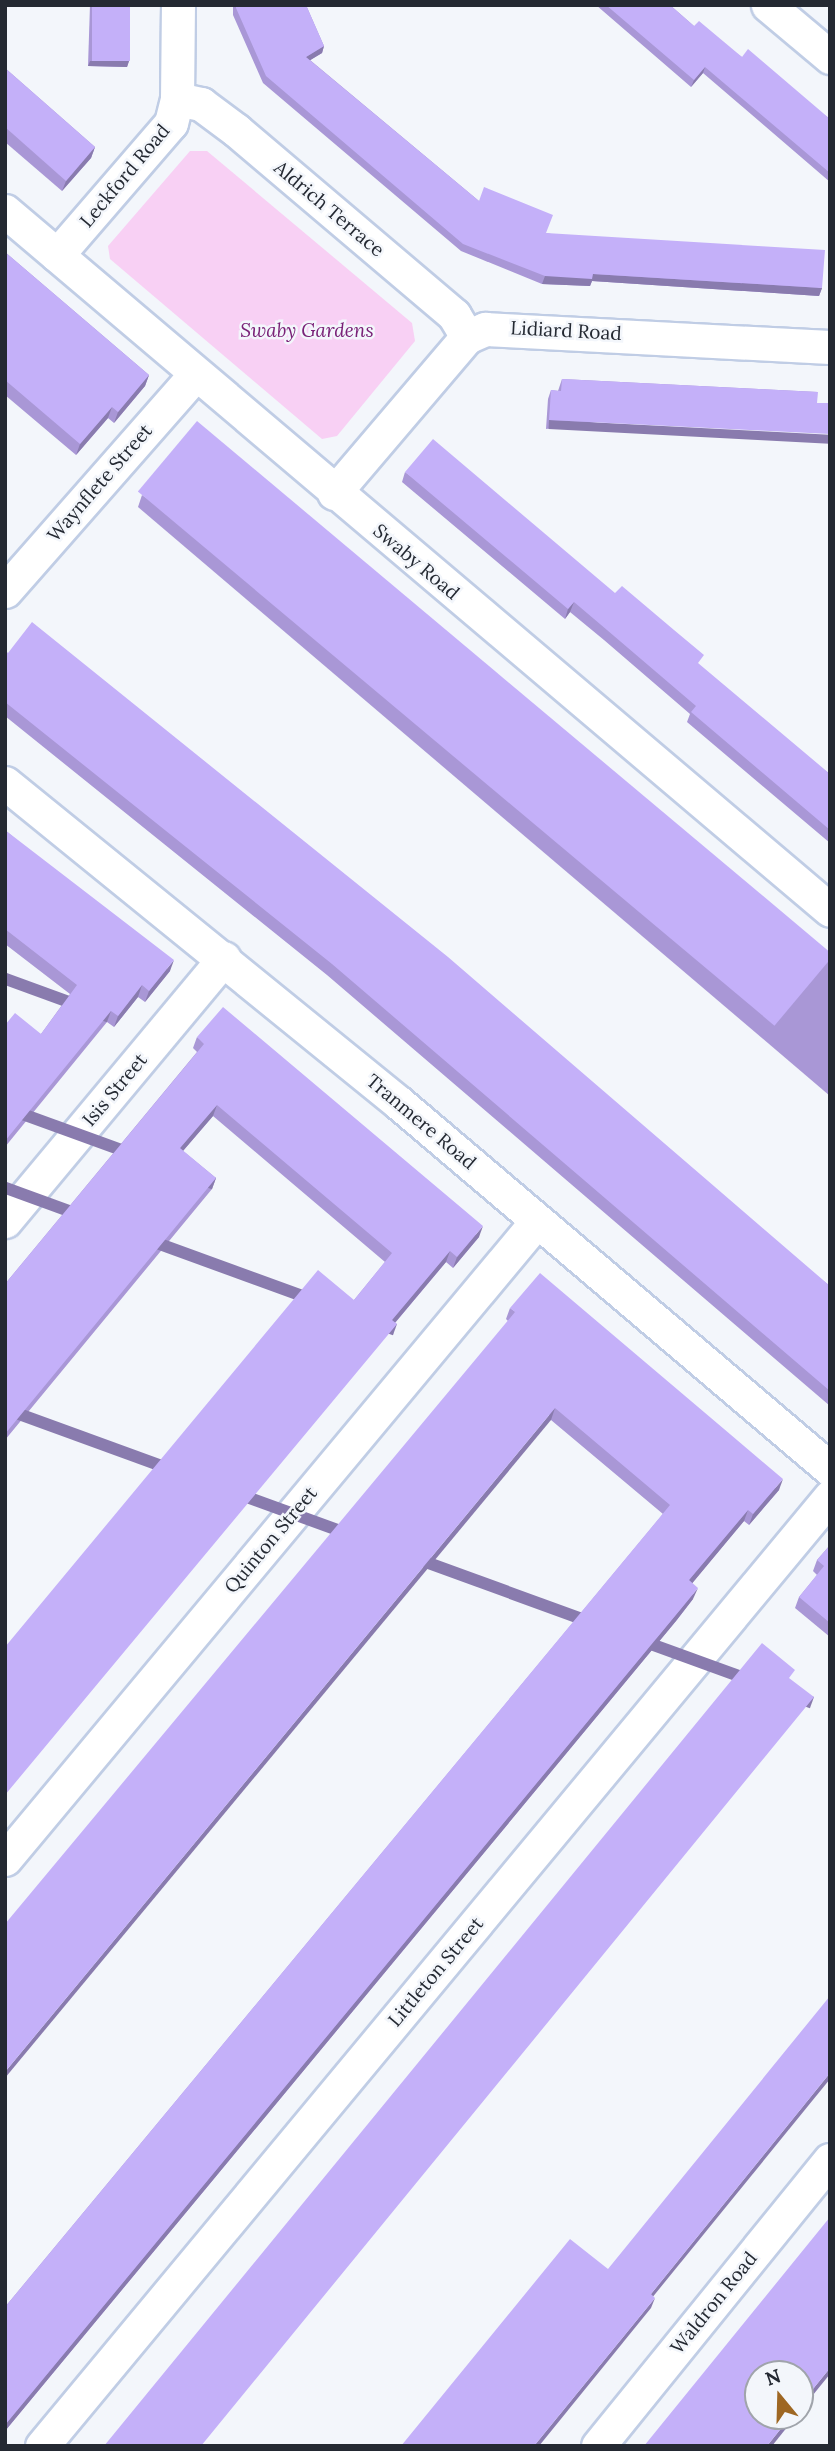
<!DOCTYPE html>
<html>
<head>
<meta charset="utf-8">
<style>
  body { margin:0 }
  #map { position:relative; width:835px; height:2451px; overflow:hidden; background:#f3f6fb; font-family:Lora,serif }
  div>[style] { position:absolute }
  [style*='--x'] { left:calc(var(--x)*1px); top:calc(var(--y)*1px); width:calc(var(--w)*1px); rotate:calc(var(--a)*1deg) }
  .green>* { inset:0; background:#f8d0f4 }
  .roads { filter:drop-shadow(2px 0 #c0cde5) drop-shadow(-2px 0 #c0cde5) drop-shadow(0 2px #c0cde5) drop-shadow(0 -2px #c0cde5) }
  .minor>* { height:33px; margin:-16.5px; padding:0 16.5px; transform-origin:16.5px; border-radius:16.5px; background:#fff }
  .wall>* { inset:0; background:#a997d6 }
  .shaded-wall>* { inset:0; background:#897bae; transform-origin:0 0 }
  .building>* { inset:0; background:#c4b0f9; transform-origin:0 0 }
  span { translate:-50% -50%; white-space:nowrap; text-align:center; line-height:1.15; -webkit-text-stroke:5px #f3f6fb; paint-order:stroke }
  .street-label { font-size:19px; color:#242932 }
  .park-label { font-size:19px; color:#792177; font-style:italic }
  .frame { position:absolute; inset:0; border:7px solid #242932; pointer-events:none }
  .north { position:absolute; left:744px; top:2360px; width:70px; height:70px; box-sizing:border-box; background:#f3f6fb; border:2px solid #a0a4ab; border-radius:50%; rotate:341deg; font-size:19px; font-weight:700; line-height:28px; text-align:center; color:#242932 }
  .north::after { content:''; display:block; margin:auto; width:24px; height:32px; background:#9e6723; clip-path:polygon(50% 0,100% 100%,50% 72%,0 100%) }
</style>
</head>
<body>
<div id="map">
  <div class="green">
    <div style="clip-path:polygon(190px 151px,207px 151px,412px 323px,415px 341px,337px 436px,322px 439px,110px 259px,108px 246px)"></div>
  </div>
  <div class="roads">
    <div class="minor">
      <div style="--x:768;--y:5;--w:81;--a:40"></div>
      <div style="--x:177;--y:99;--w:25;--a:12"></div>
      <div style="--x:201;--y:104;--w:44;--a:36.6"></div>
      <div style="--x:236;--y:130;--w:286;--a:40.3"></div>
      <div style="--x:454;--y:315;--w:26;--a:59"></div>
      <div style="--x:5;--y:211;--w:1081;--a:40.27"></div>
      <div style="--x:57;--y:255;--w:174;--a:-49.2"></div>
      <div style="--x:171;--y:123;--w:25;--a:-76"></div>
      <div style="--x:177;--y:99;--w:94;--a:-89.4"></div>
      <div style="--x:334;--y:493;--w:205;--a:-49.6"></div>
      <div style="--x:467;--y:337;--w:20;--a:-24"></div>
      <div style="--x:485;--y:329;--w:345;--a:3"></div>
      <div style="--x:5;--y:591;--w:288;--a:-48.7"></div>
      <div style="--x:5;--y:783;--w:508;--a:39.08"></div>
      <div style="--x:399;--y:1103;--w:565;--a:40.34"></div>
      <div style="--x:5;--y:1221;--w:342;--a:-50.2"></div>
      <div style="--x:5;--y:1859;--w:831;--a:-50.18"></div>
      <div style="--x:42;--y:2446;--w:1234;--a:-50.3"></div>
      <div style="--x:598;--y:2446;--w:368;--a:-51"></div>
    </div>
  </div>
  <div class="wall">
    <div style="clip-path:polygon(90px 5px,130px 5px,129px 61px,127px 67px,88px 66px)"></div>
    <div style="clip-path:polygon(233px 5px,306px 5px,324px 46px,322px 53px,310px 60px,479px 201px,546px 233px,822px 288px,819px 296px,592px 281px,590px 286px,542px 284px,461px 251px,263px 83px,233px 15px)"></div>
    <div style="clip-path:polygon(596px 5px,670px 5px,694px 26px,742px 57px,830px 119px,830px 182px,703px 73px,691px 87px)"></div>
    <div style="clip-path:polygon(5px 68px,95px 147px,91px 158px,62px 191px,5px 142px)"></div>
    <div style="clip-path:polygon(5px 252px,149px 375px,145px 386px,114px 423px,108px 418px,76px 455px,5px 395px)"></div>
    <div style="clip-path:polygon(562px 379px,818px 392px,546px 429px,548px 399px,551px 390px,558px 391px)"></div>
    <div style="clip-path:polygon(405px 472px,830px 774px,830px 843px,687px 722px,690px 714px,604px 640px,570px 612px,565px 619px,402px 482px)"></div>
    <div style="clip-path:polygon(142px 495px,830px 959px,830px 1096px,138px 507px)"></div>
    <div style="clip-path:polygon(5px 651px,830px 1286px,830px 1406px,327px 975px,5px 716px)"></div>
    <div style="clip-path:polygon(5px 830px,170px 971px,145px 1002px,138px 997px,114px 1027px,107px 1022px,5px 1147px,5px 1025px,41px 1034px,70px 994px,5px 944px)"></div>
    <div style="clip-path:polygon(197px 1037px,479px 1237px,453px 1268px,446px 1262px,395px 1323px,393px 1335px,354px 1300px,385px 1262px,213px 1116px,183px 1151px,216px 1178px,212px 1189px,5px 1440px,5px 1284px,197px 1052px,193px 1048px)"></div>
    <div style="clip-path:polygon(510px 1308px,779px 1490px,749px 1525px,744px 1521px,692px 1583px,693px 1599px,676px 1621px,5px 2431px,5px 2307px,663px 1514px,551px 1420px,508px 1321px,506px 1319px)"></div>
    <div style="clip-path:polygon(830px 1545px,830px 1637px,795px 1608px,799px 1597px,817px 1575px,813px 1571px,817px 1560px)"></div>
  </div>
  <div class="shaded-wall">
    <div style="clip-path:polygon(324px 46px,322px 53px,304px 64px,306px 57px)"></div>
    <div style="clip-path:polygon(90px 61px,129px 61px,127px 67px,88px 66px)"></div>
    <div style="clip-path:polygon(705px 67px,703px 73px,691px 87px,694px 80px)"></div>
    <div style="clip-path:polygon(95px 147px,91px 158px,62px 191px,66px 181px)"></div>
    <div style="clip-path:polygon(593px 274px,822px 288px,819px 296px,592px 281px,590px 286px,542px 284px,545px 276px)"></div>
    <div style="clip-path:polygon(149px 375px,145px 386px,114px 423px,118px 412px)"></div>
    <div style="clip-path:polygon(112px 407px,108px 418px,76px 455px,80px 444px)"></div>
    <div style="left:549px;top:420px;width:281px;height:9px;rotate:3deg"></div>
    <div style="clip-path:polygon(574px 602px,570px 612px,565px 619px,568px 609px)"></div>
    <div style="clip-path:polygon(174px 960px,170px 971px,145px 1002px,149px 991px)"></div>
    <div style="clip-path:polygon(142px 985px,138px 997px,114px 1027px,118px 1016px)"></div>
    <div style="left:111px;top:1011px;width:12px;height:168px;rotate:110deg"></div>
    <div style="clip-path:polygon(217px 1105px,213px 1116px,176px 1159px,180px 1148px)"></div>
    <div style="left:216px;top:1178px;width:12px;height:332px;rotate:110deg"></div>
    <div style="clip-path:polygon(483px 1226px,479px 1237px,453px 1268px,457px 1257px)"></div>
    <div style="clip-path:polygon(450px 1251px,446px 1262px,388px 1331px,392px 1320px)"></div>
    <div style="left:397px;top:1324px;width:12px;height:613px;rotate:110deg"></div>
    <div style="clip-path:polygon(555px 1408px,551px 1420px,5px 2078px,5px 2072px)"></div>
    <div style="clip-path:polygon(783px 1479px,779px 1490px,749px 1525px,753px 1514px)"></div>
    <div style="clip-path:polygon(748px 1510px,744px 1521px,685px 1592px,689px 1580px)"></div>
    <div style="clip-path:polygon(698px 1588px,693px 1599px,676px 1621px,5px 2431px,5px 2425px)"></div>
    <div style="left:814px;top:1697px;width:12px;height:968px;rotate:110deg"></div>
    <div style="clip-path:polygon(830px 2073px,830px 2079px,647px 2304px,651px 2294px)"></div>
    <div style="clip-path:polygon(655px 2298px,651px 2308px,539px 2446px,534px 2446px)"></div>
    <div style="clip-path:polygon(830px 2368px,830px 2374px,800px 2411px,800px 2405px)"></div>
    <div style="clip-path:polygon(791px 2416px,796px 2416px,772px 2446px,767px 2446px)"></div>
  </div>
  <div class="building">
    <div style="left:92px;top:5px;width:38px;height:56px"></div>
    <div style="clip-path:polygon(236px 5px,306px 5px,324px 46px,306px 57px,479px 201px,484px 187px,553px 215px,546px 233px,825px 250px,822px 288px,593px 274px,592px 279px,545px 276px,463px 244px,266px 76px,236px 8px)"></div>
    <div style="clip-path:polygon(606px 5px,670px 5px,694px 26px,699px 21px,742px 57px,748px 49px,830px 119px,830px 173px,705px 67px,694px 80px)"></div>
    <div style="clip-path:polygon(5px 68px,95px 147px,66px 181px,5px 127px)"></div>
    <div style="clip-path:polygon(5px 252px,149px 375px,118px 412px,112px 407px,80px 444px,5px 380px)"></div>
    <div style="clip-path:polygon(562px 379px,818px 392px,817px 403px,830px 403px,830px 434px,549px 420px,551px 390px,561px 391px)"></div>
    <div style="left:197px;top:421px;width:831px;height:92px;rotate:40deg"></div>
    <div style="clip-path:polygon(433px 439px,615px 593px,622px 586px,674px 630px,704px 655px,698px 663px,830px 774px,830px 830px,691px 712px,696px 706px,607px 630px,574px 602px,568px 609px,405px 472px)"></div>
    <div style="clip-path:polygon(32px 622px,448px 957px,830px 1286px,830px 1391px,332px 964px,5px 702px,5px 651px,8px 653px)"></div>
    <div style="clip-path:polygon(5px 830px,174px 960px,149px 991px,142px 985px,118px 1016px,111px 1011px,5px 1141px,5px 1025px,15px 1013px,41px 1034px,77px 985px,5px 929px)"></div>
    <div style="clip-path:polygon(223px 1007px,483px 1226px,457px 1257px,450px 1251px,392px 1320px,397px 1324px,5px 1795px,5px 1647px,318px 1270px,354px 1300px,392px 1253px,217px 1105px,180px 1148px,216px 1178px,5px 1434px,5px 1284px,204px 1044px,197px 1037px)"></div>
    <div style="clip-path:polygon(540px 1273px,783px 1479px,753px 1514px,748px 1510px,689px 1580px,698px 1588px,680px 1610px,5px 2425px,5px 2307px,670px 1505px,555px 1408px,5px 2072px,5px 1924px,515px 1312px,510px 1308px)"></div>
    <div style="clip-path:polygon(830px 1545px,830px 1623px,799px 1597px,824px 1566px,817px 1560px)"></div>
    <div style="clip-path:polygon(762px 1643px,795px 1670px,789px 1678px,814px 1697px,201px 2446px,104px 2446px)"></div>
    <div style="clip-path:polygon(830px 1996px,830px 2073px,651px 2294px,655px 2298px,534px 2446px,401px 2446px,570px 2239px,608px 2269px)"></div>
    <div style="clip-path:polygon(830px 2217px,830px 2368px,800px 2405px,800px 2374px,758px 2374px,758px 2416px,791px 2416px,767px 2446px,644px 2446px)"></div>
  </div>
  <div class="street-label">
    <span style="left:125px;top:176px;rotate:-50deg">Leckford Road</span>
    <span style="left:329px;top:209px;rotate:40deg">Aldrich Terrace</span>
    <span style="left:566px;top:331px;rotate:3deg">Lidiard Road</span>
    <span style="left:100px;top:483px;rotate:-49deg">Waynflete Street</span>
    <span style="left:416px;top:562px;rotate:40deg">Swaby Road</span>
    <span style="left:115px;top:1090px;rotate:-50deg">Isis Street</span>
    <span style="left:421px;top:1122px;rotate:40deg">Tranmere Road</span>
    <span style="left:271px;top:1540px;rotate:-50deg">Quinton Street</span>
    <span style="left:436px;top:1972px;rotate:-50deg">Littleton Street</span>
    <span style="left:714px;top:2303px;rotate:-51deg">Waldron Road</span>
  </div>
  <div class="park-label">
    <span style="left:307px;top:331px">Swaby Gardens</span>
  </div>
  <div class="frame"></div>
  <div class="north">N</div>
</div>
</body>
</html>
